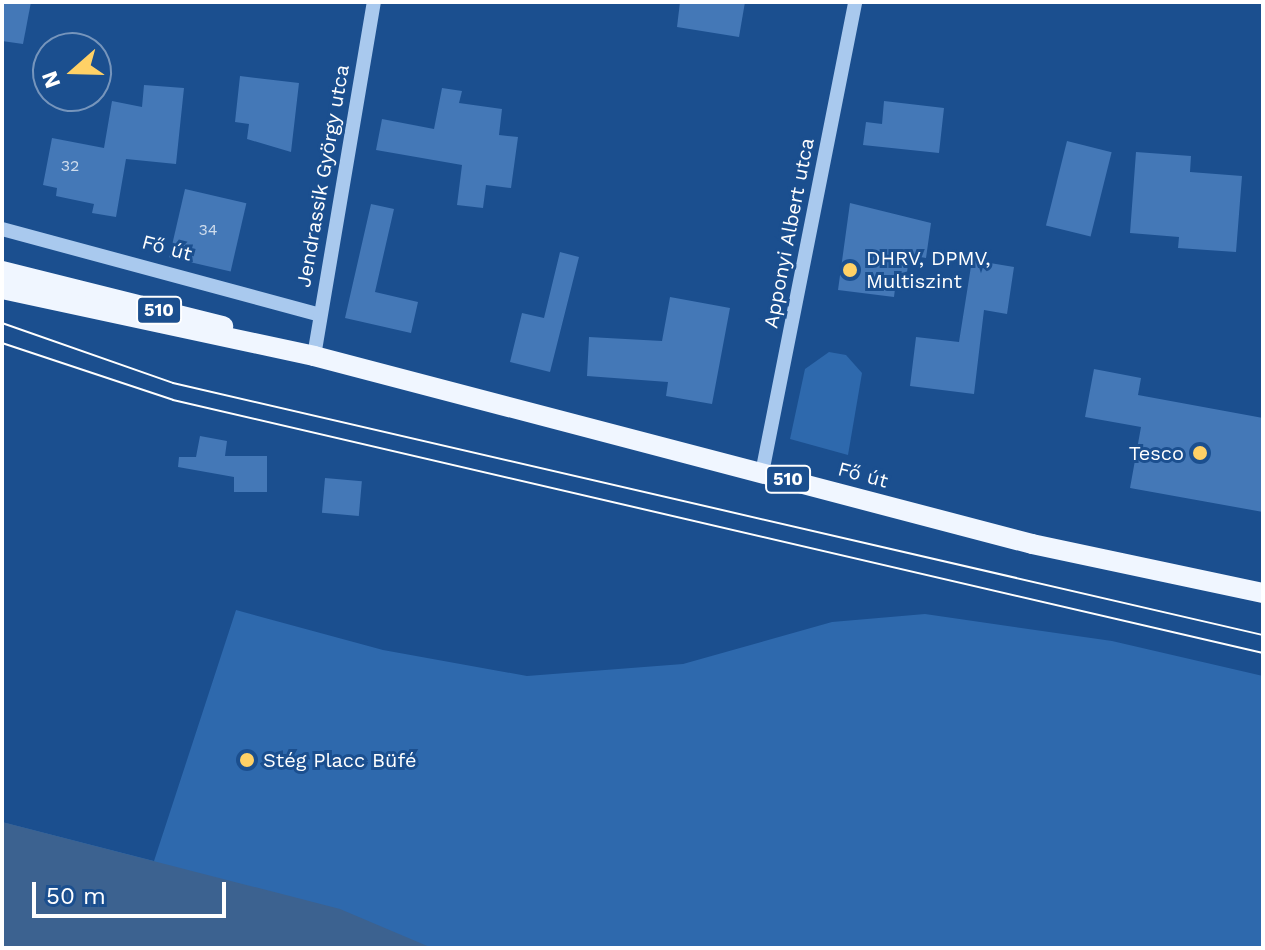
<!DOCTYPE html>
<html>
<head>
<meta charset="utf-8">
<style>
  body { margin:0 }
  #map { position:relative; width:1265px; height:950px; overflow:hidden; background:#1b4f8f; font-family:"Work Sans",sans-serif }
  div>[style] { position:absolute }
  [style*='--x'] { left:calc(var(--x)*1px); top:calc(var(--y)*1px); width:calc(var(--w)*1px); rotate:calc(var(--a)*1deg) }
  .green>* { inset:0; background:#2e69ad }
  .water>* { inset:0; background:#3c6290 }
  .building>* { inset:0; background:#4478b7; transform-origin:0 0 }
  .minor>* { height:14px; margin:-7px; padding:0 7px; transform-origin:7px; border-radius:7px; background:#a9c9ee }
  .major>* { height:20px; margin:-10px; padding:0 10px; transform-origin:10px; border-radius:10px; background:#f0f6ff }
  .tram>* { height:2px; margin:-1px; padding:0 1px; transform-origin:1px; border-radius:1px; background:#fff }
  .dots>* { width:22px; height:22px; translate:-50% -50%; box-sizing:border-box; border:4px solid #1b4f8f; border-radius:50% }
  span { translate:-50% -50%; white-space:nowrap; text-align:center; line-height:1.15; -webkit-text-stroke:6px #1b4f8f; paint-order:stroke }
  .number-label { font-size:16px; color:#d0dded }
  .number-label span { -webkit-text-stroke-width:0 }
  .shield-label span { padding:2px 6px; background:#1b4f8f; border:2px solid; border-radius:6px; -webkit-text-stroke-width:0 }
  .shield-label { font-size:18px; color:#fff; font-weight:700 }
  .street-label { font-size:20px; color:#fff }
  .poi-label { font-size:20px; color:#fff }
  .left { translate:0 -50%; text-align:left }
  .right { translate:-100% -50%; text-align:right }
  .frame { position:absolute; inset:0; border:4px solid #fff; pointer-events:none }
  .north { position:absolute; left:32px; top:32px; width:80px; height:80px; box-sizing:border-box; background:#1b4f8f; border:2px solid #7695bc; border-radius:50%; rotate:250deg; font-size:22px; font-weight:700; line-height:32px; text-align:center; color:#fff }
  .north::after { content:''; display:block; margin:auto; width:28px; height:36px; background:#ffd166; clip-path:polygon(50% 0,100% 100%,50% 72%,0 100%) }
  .scale { position:absolute; left:32px; top:882px; width:194px; height:36px; box-sizing:border-box; border:4px solid #fff; border-top:0; padding-left:10px; font-size:24px; line-height:28px; white-space:nowrap; color:#fff; -webkit-text-stroke:6px #1b4f8f; paint-order:stroke }
</style>
</head>
<body>
<div id="map">
  <div class="green">
    <div style="clip-path:polygon(829px 352px,846px 355px,862px 373px,848px 455px,790px 439px,805px 369px)"></div>
    <div style="clip-path:polygon(236px 610px,383px 650px,527px 676px,683px 664px,832px 622px,925px 614px,1112px 641px,1263px 676px,1263px 948px,2px 948px,2px 822px,154px 861px)"></div>
  </div>
  <div class="water">
    <div style="clip-path:polygon(2px 822px,340px 909px,432px 948px,2px 948px)"></div>
  </div>
  <div class="building">
    <div style="clip-path:polygon(2px 2px,31px 2px,23px 44px,2px 41px)"></div>
    <div style="clip-path:polygon(680px 2px,745px 2px,739px 37px,677px 27px)"></div>
    <div style="clip-path:polygon(240px 76px,299px 83px,291px 152px,247px 139px,249px 124px,235px 122px)"></div>
    <div style="clip-path:polygon(144px 85px,184px 88px,176px 164px,126px 159px,116px 217px,92px 213px,94px 204px,56px 196px,57px 188px,43px 185px,52px 138px,104px 148px,112px 101px,142px 107px)"></div>
    <div style="clip-path:polygon(442px 88px,462px 91px,459px 103px,502px 109px,499px 135px,518px 137px,511px 188px,486px 185px,483px 208px,457px 205px,462px 165px,376px 150px,382px 119px,434px 129px)"></div>
    <div style="clip-path:polygon(884px 101px,944px 108px,939px 153px,863px 145px,866px 122px,882px 124px)"></div>
    <div style="left:1067px;top:141px;width:46px;height:87px;rotate:14deg"></div>
    <div style="clip-path:polygon(1136px 152px,1191px 156px,1190px 172px,1242px 176px,1236px 252px,1178px 248px,1179px 237px,1130px 233px)"></div>
    <div style="left:185px;top:189px;width:63px;height:70px;rotate:13deg"></div>
    <div style="clip-path:polygon(850px 203px,931px 223px,926px 258px,909px 255px,906px 282px,896px 281px,894px 297px,838px 290px)"></div>
    <div style="clip-path:polygon(371px 204px,394px 209px,375px 292px,418px 302px,411px 333px,345px 318px)"></div>
    <div style="clip-path:polygon(560px 252px,579px 257px,550px 372px,510px 362px,522px 313px,544px 318px)"></div>
    <div style="clip-path:polygon(972px 260px,1014px 267px,1007px 314px,984px 310px,974px 394px,910px 386px,916px 337px,959px 342px)"></div>
    <div style="clip-path:polygon(670px 297px,730px 308px,712px 404px,666px 396px,668px 382px,587px 376px,589px 337px,662px 341px)"></div>
    <div style="clip-path:polygon(1094px 369px,1141px 378px,1138px 395px,1263px 418px,1263px 512px,1130px 488px,1141px 427px,1085px 417px)"></div>
    <div style="clip-path:polygon(200px 436px,227px 441px,225px 456px,267px 456px,267px 492px,234px 492px,234px 477px,178px 467px,179px 457px,196px 457px)"></div>
    <div style="left:325px;top:478px;width:37px;height:35px;rotate:5deg"></div>
  </div>
  <div class="minor">
    <div style="--x:2;--y:229;--w:329;--a:15.1"></div>
    <div style="--x:314;--y:356;--w:359;--a:-80.4"></div>
    <div style="--x:762;--y:473;--w:480;--a:-78.8"></div>
  </div>
  <div class="major">
    <div style="--x:2;--y:271;--w:228;--a:14"></div>
    <div style="--x:2;--y:289;--w:319;--a:12.1"></div>
    <div style="--x:314;--y:356;--w:742;--a:14.67"></div>
    <div style="--x:1032;--y:544;--w:236;--a:12"></div>
  </div>
  <div class="tram">
    <div style="--x:2;--y:323;--w:181;--a:19.3"></div>
    <div style="--x:173;--y:383;--w:1119;--a:13.02"></div>
    <div style="--x:2;--y:343;--w:180;--a:18.4"></div>
    <div style="--x:173;--y:400;--w:1119;--a:13.07"></div>
  </div>
  <div class="dots">
    <div style="left:850px;top:270px;background:#ffd166"></div>
    <div style="left:1200px;top:453px;background:#ffd166"></div>
    <div style="left:247px;top:760px;background:#ffd166"></div>
  </div>
  <div class="number-label">
    <span style="left:70px;top:166px">32</span>
    <span style="left:208px;top:230px">34</span>
  </div>
  <div class="shield-label">
    <span style="left:159px;top:310px">510</span>
    <span style="left:788px;top:479px">510</span>
  </div>
  <div class="street-label">
    <span style="left:323px;top:176px;rotate:-80deg">Jendrassik György utca</span>
    <span style="left:789px;top:233px;rotate:-79deg">Apponyi Albert utca</span>
    <span style="left:167px;top:248px;rotate:15deg">Fő út</span>
    <span style="left:863px;top:475px;rotate:15deg">Fő út</span>
  </div>
  <div class="poi-label">
    <span class="left" style="left:866px;top:270px">DHRV, DPMV,<br>Multiszint</span>
    <span class="right" style="left:1184px;top:453px">Tesco</span>
    <span class="left" style="left:263px;top:760px">Stég Placc Büfé</span>
  </div>
  <div class="frame"></div>
  <div class="north">N</div>
  <div class="scale">50 m</div>
</div>
</body>
</html>
